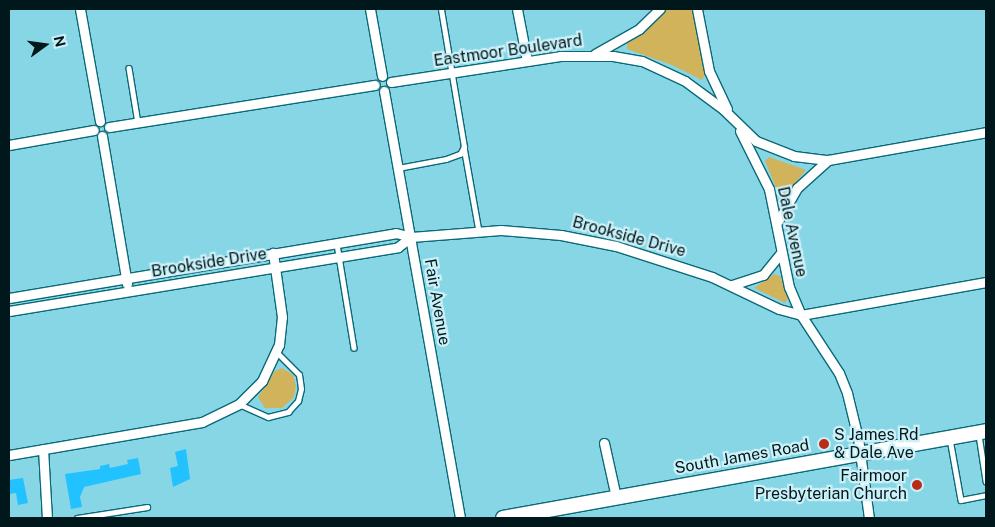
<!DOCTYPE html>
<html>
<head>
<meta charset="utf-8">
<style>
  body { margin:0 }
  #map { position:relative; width:995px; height:527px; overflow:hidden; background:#87d6e6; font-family:"Public Sans",sans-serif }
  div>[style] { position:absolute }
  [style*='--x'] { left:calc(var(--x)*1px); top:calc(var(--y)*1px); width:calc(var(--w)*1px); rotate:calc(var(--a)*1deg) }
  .green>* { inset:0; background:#d0b35a }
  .building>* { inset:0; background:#22c1ff }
  .roads { filter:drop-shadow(1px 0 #0a6978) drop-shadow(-1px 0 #0a6978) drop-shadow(0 1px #0a6978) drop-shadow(0 -1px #0a6978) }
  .lane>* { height:4.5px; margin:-2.25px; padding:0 2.25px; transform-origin:2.25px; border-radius:2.25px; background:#fff }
  .street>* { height:9px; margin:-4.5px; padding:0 4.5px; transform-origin:4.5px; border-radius:4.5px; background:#fff }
  .primary>* { height:14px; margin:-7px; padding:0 7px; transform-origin:7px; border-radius:7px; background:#fff }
  .dots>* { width:14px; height:14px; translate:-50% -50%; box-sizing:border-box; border:2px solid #cbf0f8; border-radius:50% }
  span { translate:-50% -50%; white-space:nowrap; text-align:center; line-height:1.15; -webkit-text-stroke:4.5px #cbf0f8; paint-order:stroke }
  .street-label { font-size:16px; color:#00171b }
  .poi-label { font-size:16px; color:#00171b }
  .left { translate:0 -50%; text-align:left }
  .right { translate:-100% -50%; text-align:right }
  .frame { position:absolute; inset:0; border:10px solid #00171b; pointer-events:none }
  .north { position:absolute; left:20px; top:20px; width:50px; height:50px; -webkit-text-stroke:4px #cbf0f8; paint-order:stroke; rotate:76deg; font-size:14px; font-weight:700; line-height:20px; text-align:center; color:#00171b }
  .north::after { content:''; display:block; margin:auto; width:18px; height:22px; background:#00171b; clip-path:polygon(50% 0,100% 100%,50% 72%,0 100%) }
</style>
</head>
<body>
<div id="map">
  <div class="green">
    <div style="clip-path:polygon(665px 9px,692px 9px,705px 75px,702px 80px,672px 65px,627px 49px,627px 43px,640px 35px)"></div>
    <div style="clip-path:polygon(769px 157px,806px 170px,781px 200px,765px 161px)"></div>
    <div style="clip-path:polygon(774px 274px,780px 276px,788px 298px,785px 303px,754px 288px)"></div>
    <div style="clip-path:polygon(282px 368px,293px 375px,296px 386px,294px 397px,282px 408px,265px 408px,258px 397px,275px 371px)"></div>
  </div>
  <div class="building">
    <div style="clip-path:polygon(186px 449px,190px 479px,173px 487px,170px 468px,178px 466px,175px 452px)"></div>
    <div style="clip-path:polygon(138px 458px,141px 474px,84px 487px,80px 497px,82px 507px,71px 509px,65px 474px,100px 469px,100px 466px,109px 464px,110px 468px,128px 464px,127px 460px)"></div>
    <div style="clip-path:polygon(23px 478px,28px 503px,18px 505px,16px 493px,9px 494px,9px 480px)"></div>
  </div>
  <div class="roads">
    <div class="lane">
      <div style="--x:129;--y:68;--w:56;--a:80.7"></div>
      <div style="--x:464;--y:147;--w:85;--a:79.9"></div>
      <div style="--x:398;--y:168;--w:49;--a:-10.6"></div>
      <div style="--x:446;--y:159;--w:15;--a:-20"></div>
      <div style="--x:460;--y:154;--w:8;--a:-60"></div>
      <div style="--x:464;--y:147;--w:140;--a:-99.5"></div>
      <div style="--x:337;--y:244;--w:105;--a:80.7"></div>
      <div style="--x:239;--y:404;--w:32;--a:24"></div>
      <div style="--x:268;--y:417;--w:21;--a:-14"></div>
      <div style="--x:288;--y:412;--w:15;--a:-48"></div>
      <div style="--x:298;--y:401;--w:12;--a:-76"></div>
      <div style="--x:301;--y:389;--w:14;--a:-98"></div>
      <div style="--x:299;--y:375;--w:31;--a:-135"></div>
      <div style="--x:979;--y:435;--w:47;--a:81.3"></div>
      <div style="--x:950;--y:439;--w:62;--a:79.8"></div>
      <div style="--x:961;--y:500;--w:25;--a:-11"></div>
      <div style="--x:77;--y:518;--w:71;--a:-8.9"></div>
    </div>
    <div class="street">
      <div style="--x:80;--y:9;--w:114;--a:79.9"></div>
      <div style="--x:370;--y:9;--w:68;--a:79.8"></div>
      <div style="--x:517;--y:9;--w:53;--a:79.1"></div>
      <div style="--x:697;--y:9;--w:63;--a:79"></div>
      <div style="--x:709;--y:71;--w:42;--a:64.7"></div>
      <div style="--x:595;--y:54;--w:51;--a:-29.6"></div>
      <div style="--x:639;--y:29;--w:29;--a:-44"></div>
      <div style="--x:391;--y:82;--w:171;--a:-8.7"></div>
      <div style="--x:560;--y:56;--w:53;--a:0"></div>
      <div style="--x:613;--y:56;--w:29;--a:10"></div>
      <div style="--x:642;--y:61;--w:47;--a:24.9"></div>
      <div style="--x:685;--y:81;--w:47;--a:36.4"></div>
      <div style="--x:723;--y:109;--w:46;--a:44.1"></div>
      <div style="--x:756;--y:141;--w:41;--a:21.5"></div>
      <div style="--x:794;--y:156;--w:34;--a:7"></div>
      <div style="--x:828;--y:160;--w:160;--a:-10"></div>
      <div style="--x:384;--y:91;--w:434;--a:79.9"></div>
      <div style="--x:109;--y:127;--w:269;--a:-9"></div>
      <div style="--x:740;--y:131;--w:65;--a:63.4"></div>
      <div style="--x:769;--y:189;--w:100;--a:78.5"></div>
      <div style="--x:789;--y:287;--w:30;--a:67"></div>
      <div style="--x:801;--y:315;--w:69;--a:56.8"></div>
      <div style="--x:839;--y:373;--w:22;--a:68"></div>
      <div style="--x:847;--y:393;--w:46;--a:76.3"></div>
      <div style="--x:858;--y:438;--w:81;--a:82.2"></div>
      <div style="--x:102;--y:136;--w:150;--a:80.4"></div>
      <div style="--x:9;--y:145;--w:86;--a:-10"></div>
      <div style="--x:778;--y:221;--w:38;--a:-60"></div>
      <div style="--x:797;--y:188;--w:42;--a:-42.1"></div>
      <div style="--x:732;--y:285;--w:33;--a:-18"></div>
      <div style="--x:763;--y:275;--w:28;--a:-51"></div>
      <div style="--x:9;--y:298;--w:392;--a:-9.5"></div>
      <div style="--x:396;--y:233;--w:16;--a:15"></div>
      <div style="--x:411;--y:237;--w:90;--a:-4.4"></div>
      <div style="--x:501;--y:230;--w:60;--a:4.8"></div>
      <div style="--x:561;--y:235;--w:56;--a:11.3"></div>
      <div style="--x:616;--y:246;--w:101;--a:17.9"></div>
      <div style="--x:712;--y:277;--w:74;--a:25.5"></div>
      <div style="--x:779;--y:309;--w:23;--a:15"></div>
      <div style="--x:801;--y:315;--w:188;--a:-10.1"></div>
      <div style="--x:9;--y:311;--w:394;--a:-9.3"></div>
      <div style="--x:398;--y:247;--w:16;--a:-38"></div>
      <div style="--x:604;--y:443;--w:55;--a:77.5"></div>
      <div style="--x:43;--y:449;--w:69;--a:86.7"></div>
      <div style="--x:9;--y:455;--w:196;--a:-9.7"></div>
      <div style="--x:202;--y:422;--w:41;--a:-25.9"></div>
      <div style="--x:239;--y:404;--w:33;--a:-45"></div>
      <div style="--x:262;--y:381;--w:40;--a:-65"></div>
      <div style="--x:279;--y:345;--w:28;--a:-84"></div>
      <div style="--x:282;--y:317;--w:65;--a:-98"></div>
    </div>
    <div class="primary">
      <div style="--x:503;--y:518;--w:491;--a:-10.2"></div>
    </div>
  </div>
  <div class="dots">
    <div style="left:824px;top:444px;background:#b92d18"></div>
    <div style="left:917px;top:485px;background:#b92d18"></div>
  </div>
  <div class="street-label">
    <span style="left:508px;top:51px;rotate:-8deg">Eastmoor Boulevard</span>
    <span style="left:792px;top:232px;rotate:78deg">Dale Avenue</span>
    <span style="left:629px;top:237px;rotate:15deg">Brookside Drive</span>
    <span style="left:209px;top:263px;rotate:-9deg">Brookside Drive</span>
    <span style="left:437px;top:302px;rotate:80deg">Fair Avenue</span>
    <span style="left:742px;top:457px;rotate:-10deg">South James Road</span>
  </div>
  <div class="poi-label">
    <span class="left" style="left:834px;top:444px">S James Rd<br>&amp; Dale Ave</span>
    <span class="right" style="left:907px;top:485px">Fairmoor<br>Presbyterian Church</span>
  </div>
  <div class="frame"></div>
  <div class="north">N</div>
</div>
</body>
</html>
